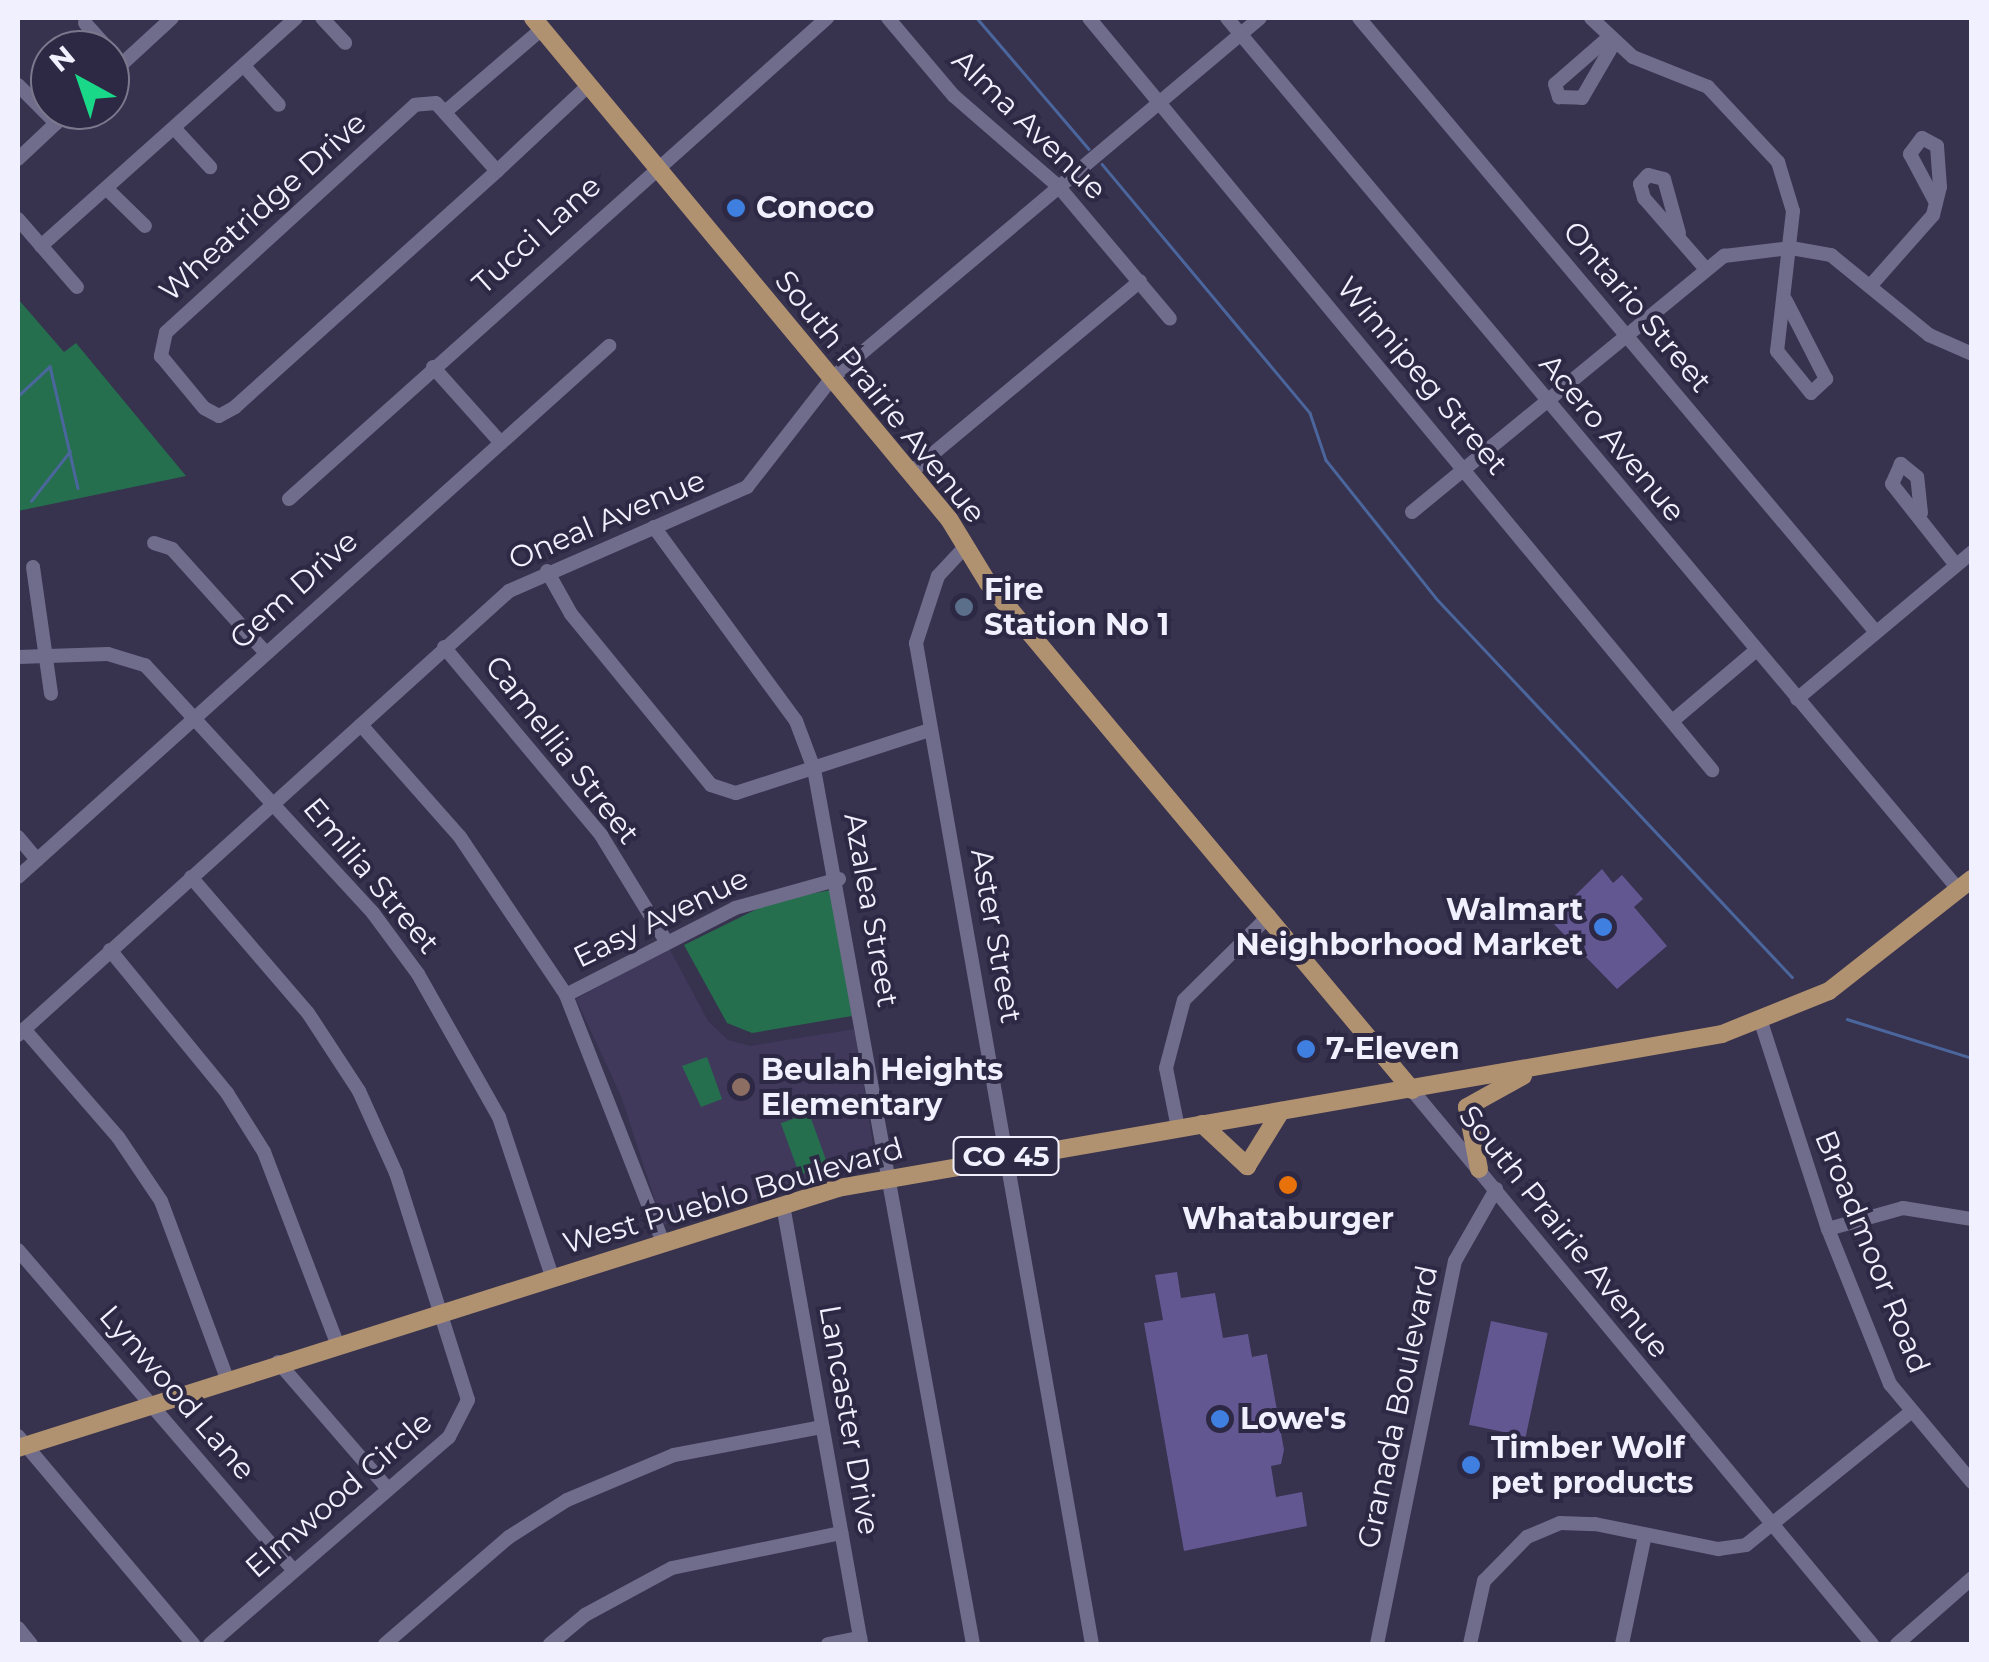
<!DOCTYPE html>
<html>
<head>
<meta charset="utf-8">
<style>
  body { margin:0 }
  #map { position:relative; width:1989px; height:1662px; overflow:hidden; background:#37324e; font-family:Montserrat,sans-serif }
  div>[style] { position:absolute }
  [style*='--x'] { left:calc(var(--x)*1px); top:calc(var(--y)*1px); width:calc(var(--w)*1px); rotate:calc(var(--a)*1deg) }
  .built>* { inset:0; background:#40395c }
  .green>* { inset:0; background:#256f4e; transform-origin:0 0 }
  .stream>* { height:2.5px; margin:-1.25px; padding:0 1.25px; transform-origin:1.25px; border-radius:1.25px; background:#4b669d }
  .building>* { inset:0; background:#635792; transform-origin:0 0 }
  .minor>* { height:14px; margin:-7px; padding:0 7px; transform-origin:7px; border-radius:7px; background:#706c8b }
  .major>* { height:18px; margin:-9px; padding:0 9px; transform-origin:9px; border-radius:9px; background:#b19270 }
  .dots>* { width:28px; height:28px; translate:-50% -50%; box-sizing:border-box; border:5px solid #2d2843; border-radius:50% }
  span { translate:-50% -50%; white-space:nowrap; text-align:center; line-height:1.15; -webkit-text-stroke:8px #2d2843; paint-order:stroke }
  .shield-label span { padding:2px 8px; background:#2d2843; border:2px solid; border-radius:8px; -webkit-text-stroke-width:0 }
  .shield-label { font-size:28px; color:#f1f0fe; font-weight:700 }
  .street-label { font-size:30px; color:#f1f0fe }
  .poi-label { font-size:30px; color:#f1f0fe; font-weight:700 }
  .left { translate:0 -50%; text-align:left }
  .right { translate:-100% -50%; text-align:right }
  .frame { position:absolute; inset:0; border:20px solid #f1f0fe; pointer-events:none }
  .north { position:absolute; left:30px; top:30px; width:100px; height:100px; box-sizing:border-box; background:#2d2843; border:2px solid #7b788e; border-radius:50%; rotate:320deg; font-size:28px; font-weight:700; line-height:40px; text-align:center; color:#f1f0fe }
  .north::after { content:''; display:block; margin:auto; width:35px; height:45px; background:#19d989; clip-path:polygon(50% 0,100% 100%,50% 72%,0 100%) }
</style>
</head>
<body>
<div id="map">
  <div class="built">
    <div style="clip-path:polygon(669px 948px,708px 1021px,728px 1040px,750px 1046px,855px 1029px,876px 1165px,663px 1225px,621px 1096px,576px 999px)"></div>
  </div>
  <div class="green">
    <div style="clip-path:polygon(18px 299px,64px 352px,76px 343px,186px 476px,18px 511px)"></div>
    <div style="clip-path:polygon(831px 890px,852px 1016px,752px 1033px,727px 1023px,684px 945px,773px 901px)"></div>
    <div style="clip-path:polygon(707px 1057px,722px 1099px,701px 1107px,682px 1066px)"></div>
    <div style="left:809px;top:1113px;width:55px;height:30px;rotate:70deg"></div>
  </div>
  <div class="stream">
    <div style="--x:977;--y:18;--w:172;--a:49.5"></div>
    <div style="--x:1102;--y:164;--w:324;--a:50.1"></div>
    <div style="--x:1310;--y:413;--w:50;--a:71.2"></div>
    <div style="--x:1326;--y:460;--w:176;--a:51.4"></div>
    <div style="--x:1436;--y:598;--w:520;--a:46.79"></div>
    <div style="--x:50;--y:366;--w:125;--a:77.1"></div>
    <div style="--x:18;--y:396;--w:42;--a:-43.1"></div>
    <div style="--x:31;--y:501;--w:63;--a:-52"></div>
    <div style="--x:1847;--y:1019;--w:131;--a:17.3"></div>
  </div>
  <div class="building">
    <div style="clip-path:polygon(1602px 869px,1613px 883px,1622px 875px,1643px 899px,1634px 907px,1667px 946px,1617px 989px,1550px 920px)"></div>
    <div style="clip-path:polygon(1177px 1272px,1181px 1298px,1215px 1293px,1223px 1338px,1248px 1334px,1252px 1357px,1267px 1354px,1284px 1450px,1281px 1464px,1271px 1466px,1276px 1497px,1302px 1492px,1307px 1526px,1184px 1551px,1144px 1323px,1163px 1320px,1155px 1275px)"></div>
    <div style="left:1491px;top:1321px;width:58px;height:106px;rotate:12deg"></div>
  </div>
  <div class="minor">
    <div style="--x:322;--y:18;--w:34;--a:47"></div>
    <div style="--x:888;--y:18;--w:102;--a:49.8"></div>
    <div style="--x:954;--y:96;--w:139;--a:40.9"></div>
    <div style="--x:1059;--y:187;--w:172;--a:49.9"></div>
    <div style="--x:1089;--y:18;--w:977;--a:50.36"></div>
    <div style="--x:1227;--y:18;--w:1139;--a:49.99"></div>
    <div style="--x:1359;--y:18;--w:801;--a:49.91"></div>
    <div style="--x:1591;--y:18;--w:57;--a:42.9"></div>
    <div style="--x:1633;--y:57;--w:81;--a:21.8"></div>
    <div style="--x:1708;--y:87;--w:103;--a:47"></div>
    <div style="--x:1778;--y:162;--w:51;--a:73"></div>
    <div style="--x:1793;--y:211;--w:141;--a:96.5"></div>
    <div style="--x:1777;--y:351;--w:54;--a:51"></div>
    <div style="--x:1811;--y:393;--w:21;--a:-43"></div>
    <div style="--x:1826;--y:379;--w:88;--a:-117.1"></div>
    <div style="--x:85;--y:23;--w:36;--a:48"></div>
    <div style="--x:1608;--y:38;--w:70;--a:139"></div>
    <div style="--x:1555;--y:84;--w:14;--a:73"></div>
    <div style="--x:1559;--y:97;--w:23;--a:2"></div>
    <div style="--x:1582;--y:98;--w:64;--a:-59.8"></div>
    <div style="--x:244;--y:66;--w:52;--a:48.1"></div>
    <div style="--x:110;--y:75;--w:84;--a:-42.6"></div>
    <div style="--x:18;--y:85;--w:54;--a:45"></div>
    <div style="--x:445;--y:112;--w:128;--a:-40.6"></div>
    <div style="--x:175;--y:129;--w:52;--a:47.4"></div>
    <div style="--x:18;--y:159;--w:71;--a:-43.3"></div>
    <div style="--x:497;--y:171;--w:91;--a:-131.9"></div>
    <div style="--x:436;--y:103;--w:21;--a:175"></div>
    <div style="--x:415;--y:105;--w:337;--a:137.6"></div>
    <div style="--x:166;--y:332;--w:25;--a:102"></div>
    <div style="--x:161;--y:356;--w:67;--a:50.4"></div>
    <div style="--x:204;--y:408;--w:17;--a:28"></div>
    <div style="--x:219;--y:416;--w:18;--a:-29"></div>
    <div style="--x:235;--y:407;--w:353;--a:-42"></div>
    <div style="--x:497;--y:171;--w:126;--a:-43.1"></div>
    <div style="--x:107;--y:189;--w:53;--a:44.2"></div>
    <div style="--x:18;--y:219;--w:90;--a:49.1"></div>
    <div style="--x:1679;--y:233;--w:56;--a:-105.5"></div>
    <div style="--x:1664;--y:179;--w:16;--a:-166"></div>
    <div style="--x:1648;--y:175;--w:12;--a:132"></div>
    <div style="--x:1640;--y:184;--w:15;--a:74"></div>
    <div style="--x:1644;--y:198;--w:91;--a:49"></div>
    <div style="--x:41;--y:246;--w:342;--a:-41.8"></div>
    <div style="--x:1872;--y:284;--w:92;--a:-48.5"></div>
    <div style="--x:1933;--y:215;--w:29;--a:-76"></div>
    <div style="--x:1940;--y:187;--w:41;--a:-94.2"></div>
    <div style="--x:1937;--y:146;--w:17;--a:-152"></div>
    <div style="--x:1922;--y:138;--w:20;--a:127"></div>
    <div style="--x:1910;--y:154;--w:53;--a:62"></div>
    <div style="--x:433;--y:367;--w:102;--a:48.2"></div>
    <div style="--x:911;--y:472;--w:298;--a:-39.8"></div>
    <div style="--x:289;--y:499;--w:722;--a:-41.8"></div>
    <div style="--x:1412;--y:512;--w:404;--a:-39.4"></div>
    <div style="--x:1724;--y:256;--w:67;--a:-6.8"></div>
    <div style="--x:1791;--y:248;--w:41;--a:9.9"></div>
    <div style="--x:1831;--y:255;--w:127;--a:39.2"></div>
    <div style="--x:1929;--y:335;--w:47;--a:23.8"></div>
    <div style="--x:1921;--y:513;--w:36;--a:-96"></div>
    <div style="--x:1917;--y:477;--w:21;--a:-141"></div>
    <div style="--x:1901;--y:464;--w:22;--a:114"></div>
    <div style="--x:1892;--y:484;--w:103;--a:51.7"></div>
    <div style="--x:654;--y:527;--w:240;--a:53.8"></div>
    <div style="--x:796;--y:721;--w:51;--a:69.4"></div>
    <div style="--x:814;--y:769;--w:889;--a:79.7"></div>
    <div style="--x:154;--y:543;--w:19;--a:18"></div>
    <div style="--x:172;--y:549;--w:139;--a:47.9"></div>
    <div style="--x:965;--y:547;--w:40;--a:133"></div>
    <div style="--x:938;--y:576;--w:71;--a:108.2"></div>
    <div style="--x:916;--y:643;--w:1016;--a:80.03"></div>
    <div style="--x:33;--y:567;--w:128;--a:81.9"></div>
    <div style="--x:547;--y:571;--w:49;--a:60.8"></div>
    <div style="--x:571;--y:614;--w:221;--a:50.7"></div>
    <div style="--x:711;--y:785;--w:26;--a:18"></div>
    <div style="--x:736;--y:793;--w:204;--a:-18"></div>
    <div style="--x:444;--y:647;--w:245;--a:50.1"></div>
    <div style="--x:601;--y:835;--w:124;--a:58.5"></div>
    <div style="--x:18;--y:657;--w:90;--a:-1.9"></div>
    <div style="--x:108;--y:654;--w:39;--a:17"></div>
    <div style="--x:145;--y:665;--w:337;--a:47.4"></div>
    <div style="--x:373;--y:913;--w:76;--a:53.6"></div>
    <div style="--x:418;--y:974;--w:164;--a:60.5"></div>
    <div style="--x:499;--y:1117;--w:168;--a:71.6"></div>
    <div style="--x:1797;--y:699;--w:229;--a:-40"></div>
    <div style="--x:1676;--y:718;--w:102;--a:-40.2"></div>
    <div style="--x:361;--y:725;--w:149;--a:48.5"></div>
    <div style="--x:460;--y:837;--w:190;--a:56.1"></div>
    <div style="--x:566;--y:995;--w:265;--a:68.6"></div>
    <div style="--x:18;--y:837;--w:30;--a:50"></div>
    <div style="--x:18;--y:877;--w:795;--a:-41.94"></div>
    <div style="--x:191;--y:877;--w:179;--a:49.3"></div>
    <div style="--x:308;--y:1013;--w:93;--a:56.8"></div>
    <div style="--x:359;--y:1091;--w:90;--a:65.7"></div>
    <div style="--x:396;--y:1173;--w:238;--a:72.4"></div>
    <div style="--x:468;--y:1400;--w:42;--a:117.2"></div>
    <div style="--x:449;--y:1437;--w:316;--a:139.1"></div>
    <div style="--x:110;--y:950;--w:185;--a:50.7"></div>
    <div style="--x:227;--y:1093;--w:70;--a:57.9"></div>
    <div style="--x:264;--y:1152;--w:204;--a:69.1"></div>
    <div style="--x:566;--y:995;--w:190;--a:-27.2"></div>
    <div style="--x:735;--y:908;--w:108;--a:-15.6"></div>
    <div style="--x:1761;--y:1022;--w:218;--a:72.1"></div>
    <div style="--x:1828;--y:1229;--w:167;--a:68.2"></div>
    <div style="--x:1890;--y:1384;--w:128;--a:50.1"></div>
    <div style="--x:24;--y:1029;--w:143;--a:49"></div>
    <div style="--x:118;--y:1137;--w:77;--a:56.1"></div>
    <div style="--x:161;--y:1201;--w:189;--a:69.6"></div>
    <div style="--x:18;--y:1035;--w:662;--a:-42.12"></div>
    <div style="--x:509;--y:591;--w:260;--a:-23.6"></div>
    <div style="--x:747;--y:487;--w:138;--a:-52.1"></div>
    <div style="--x:832;--y:378;--w:559;--a:-40.07"></div>
    <div style="--x:1412;--y:1090;--w:720;--a:50.3"></div>
    <div style="--x:1178;--y:1128;--w:61;--a:-101.3"></div>
    <div style="--x:1166;--y:1068;--w:70;--a:-75.2"></div>
    <div style="--x:1184;--y:1000;--w:120;--a:-44.7"></div>
    <div style="--x:783;--y:1205;--w:446;--a:79.9"></div>
    <div style="--x:1828;--y:1229;--w:78;--a:-15.6"></div>
    <div style="--x:1903;--y:1208;--w:70;--a:9.1"></div>
    <div style="--x:18;--y:1250;--w:423;--a:49.3"></div>
    <div style="--x:278;--y:1362;--w:168;--a:49.1"></div>
    <div style="--x:18;--y:1436;--w:272;--a:49.9"></div>
    <div style="--x:18;--y:1628;--w:21;--a:51"></div>
    <div style="--x:385;--y:1644;--w:164;--a:-40.8"></div>
    <div style="--x:509;--y:1537;--w:69;--a:-32.5"></div>
    <div style="--x:567;--y:1500;--w:116;--a:-22.8"></div>
    <div style="--x:674;--y:1455;--w:151;--a:-10.7"></div>
    <div style="--x:550;--y:1644;--w:45;--a:-39.6"></div>
    <div style="--x:585;--y:1615;--w:99;--a:-28.4"></div>
    <div style="--x:672;--y:1568;--w:173;--a:-11.7"></div>
    <div style="--x:828;--y:1644;--w:33;--a:-11"></div>
    <div style="--x:1377;--y:1644;--w:391;--a:-78.5"></div>
    <div style="--x:1455;--y:1261;--w:83;--a:-60.3"></div>
    <div style="--x:1470;--y:1644;--w:65;--a:-77.5"></div>
    <div style="--x:1484;--y:1581;--w:62;--a:-45.7"></div>
    <div style="--x:1527;--y:1537;--w:36;--a:-23"></div>
    <div style="--x:1560;--y:1523;--w:35;--a:2"></div>
    <div style="--x:1595;--y:1524;--w:126;--a:11.5"></div>
    <div style="--x:1718;--y:1549;--w:28;--a:-8"></div>
    <div style="--x:1746;--y:1545;--w:212;--a:-38.9"></div>
    <div style="--x:1622;--y:1644;--w:111;--a:-78.1"></div>
    <div style="--x:1897;--y:1644;--w:100;--a:-41.3"></div>
  </div>
  <div class="major">
    <div style="--x:533;--y:18;--w:651;--a:50.3"></div>
    <div style="--x:949;--y:519;--w:75;--a:58.6"></div>
    <div style="--x:988;--y:583;--w:661;--a:50.09"></div>
    <div style="--x:1202;--y:1124;--w:62;--a:43"></div>
    <div style="--x:1247;--y:1166;--w:65;--a:-58.3"></div>
    <div style="--x:1479;--y:1169;--w:63;--a:-101"></div>
    <div style="--x:1467;--y:1107;--w:64;--a:-29"></div>
    <div style="--x:18;--y:1448;--w:860;--a:-17.59"></div>
    <div style="--x:838;--y:1188;--w:897;--a:-9.88"></div>
    <div style="--x:1722;--y:1034;--w:115;--a:-21.9"></div>
    <div style="--x:1829;--y:991;--w:182;--a:-38.1"></div>
  </div>
  <div class="dots">
    <div style="left:736px;top:208px;background:#3f7fe0"></div>
    <div style="left:964px;top:607px;background:#5c6f8a"></div>
    <div style="left:1603px;top:927px;background:#3f7fe0"></div>
    <div style="left:1306px;top:1049px;background:#3f7fe0"></div>
    <div style="left:741px;top:1087px;background:#8d6e63"></div>
    <div style="left:1288px;top:1185px;background:#e8710a"></div>
    <div style="left:1220px;top:1419px;background:#3f7fe0"></div>
    <div style="left:1471px;top:1465px;background:#3f7fe0"></div>
  </div>
  <div class="shield-label">
    <span style="left:1006px;top:1156px">CO 45</span>
  </div>
  <div class="street-label">
    <span style="left:1029px;top:125px;rotate:44deg">Alma Avenue</span>
    <span style="left:263px;top:207px;rotate:-42deg">Wheatridge Drive</span>
    <span style="left:537px;top:235px;rotate:-42deg">Tucci Lane</span>
    <span style="left:1637px;top:307px;rotate:50deg">Ontario Street</span>
    <span style="left:1422px;top:376px;rotate:50deg">Winnipeg Street</span>
    <span style="left:880px;top:397px;rotate:51deg">South Prairie Avenue</span>
    <span style="left:1612px;top:438px;rotate:50deg">Acero Avenue</span>
    <span style="left:607px;top:520px;rotate:-23deg">Oneal Avenue</span>
    <span style="left:294px;top:590px;rotate:-42deg">Gem Drive</span>
    <span style="left:562px;top:750px;rotate:52deg">Camellia Street</span>
    <span style="left:371px;top:876px;rotate:50deg">Emilia Street</span>
    <span style="left:871px;top:910px;rotate:80deg">Azalea Street</span>
    <span style="left:661px;top:918px;rotate:-26deg">Easy Avenue</span>
    <span style="left:996px;top:936px;rotate:80deg">Aster Street</span>
    <span style="left:733px;top:1196px;rotate:-16deg">West Pueblo Boulevard</span>
    <span style="left:1564px;top:1232px;rotate:51deg">South Prairie Avenue</span>
    <span style="left:1872px;top:1252px;rotate:68deg">Broadmoor Road</span>
    <span style="left:177px;top:1393px;rotate:49deg">Lynwood Lane</span>
    <span style="left:1398px;top:1407px;rotate:-78deg">Granada Boulevard</span>
    <span style="left:849px;top:1420px;rotate:80deg">Lancaster Drive</span>
    <span style="left:339px;top:1495px;rotate:-41deg">Elmwood Circle</span>
  </div>
  <div class="poi-label">
    <span class="left" style="left:756px;top:208px">Conoco</span>
    <span class="left" style="left:984px;top:607px">Fire<br>Station No 1</span>
    <span class="right" style="left:1583px;top:927px">Walmart<br>Neighborhood Market</span>
    <span class="left" style="left:1326px;top:1049px">7-Eleven</span>
    <span class="left" style="left:761px;top:1087px">Beulah Heights<br>Elementary</span>
    <span style="left:1288px;top:1219px">Whataburger</span>
    <span class="left" style="left:1240px;top:1419px">Lowe's</span>
    <span class="left" style="left:1491px;top:1465px">Timber Wolf<br>pet products</span>
  </div>
  <div class="frame"></div>
  <div class="north">N</div>
</div>
</body>
</html>
